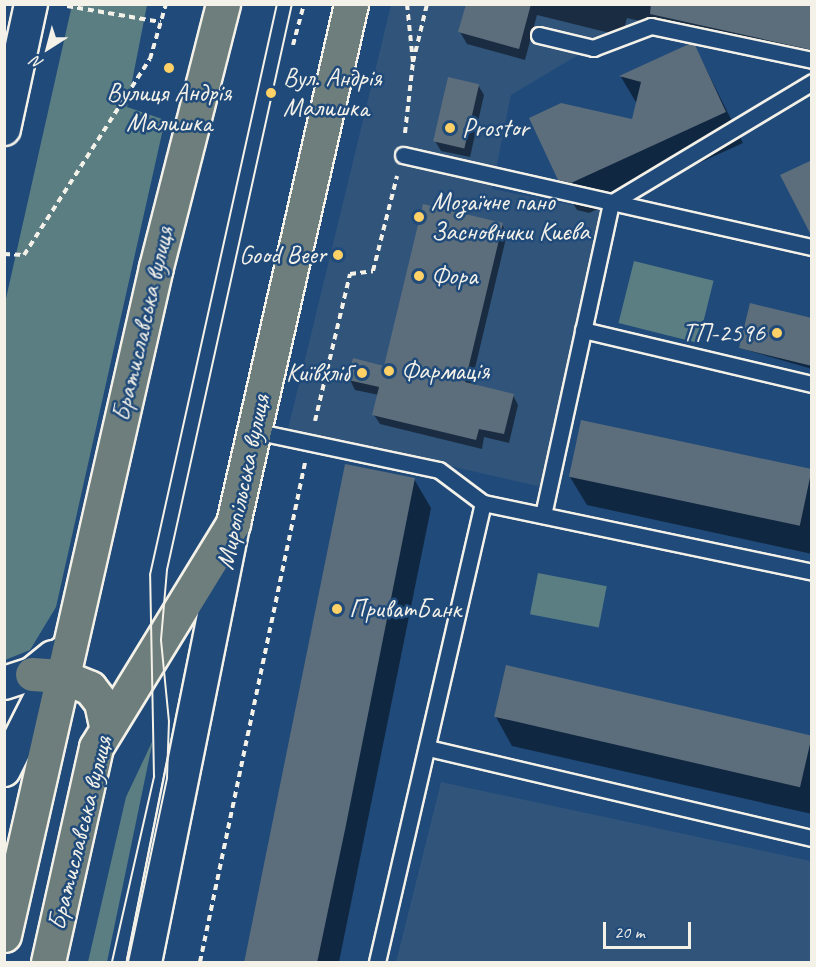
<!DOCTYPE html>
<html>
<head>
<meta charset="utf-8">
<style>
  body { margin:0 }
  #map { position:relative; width:816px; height:967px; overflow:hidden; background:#1f4a7a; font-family:Caveat,sans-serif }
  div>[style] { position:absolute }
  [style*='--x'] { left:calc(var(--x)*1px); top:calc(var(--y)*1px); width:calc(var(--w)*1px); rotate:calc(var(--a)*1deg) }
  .built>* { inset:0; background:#31547b }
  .green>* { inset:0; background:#5b7e83; transform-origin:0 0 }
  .shadow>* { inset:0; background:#0007 }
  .building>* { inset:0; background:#5c6d7c; transform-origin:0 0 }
  .path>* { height:4px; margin-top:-2px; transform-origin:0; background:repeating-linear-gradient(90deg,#f4f1e8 0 6px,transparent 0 10.5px) }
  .roads { filter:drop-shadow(2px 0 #f4f1e8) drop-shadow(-2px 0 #f4f1e8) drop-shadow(0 2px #f4f1e8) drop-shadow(0 -2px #f4f1e8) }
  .service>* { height:15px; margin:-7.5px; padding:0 7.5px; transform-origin:7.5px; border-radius:7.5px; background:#1f4a7a }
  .minor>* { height:32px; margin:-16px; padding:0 16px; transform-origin:16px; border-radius:16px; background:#1f4a7a }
  .tertiary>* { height:33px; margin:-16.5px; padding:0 16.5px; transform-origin:16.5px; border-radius:16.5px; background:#1f4a7a }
  .primary>* { height:33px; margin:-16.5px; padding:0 16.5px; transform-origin:16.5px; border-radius:16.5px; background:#6d7e7c }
  .tram>* { height:1.5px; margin:-0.75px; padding:0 0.75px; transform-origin:0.75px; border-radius:0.75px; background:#f4f1e8 }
  .dots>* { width:16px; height:16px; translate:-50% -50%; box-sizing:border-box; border:3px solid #1f4a7a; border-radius:50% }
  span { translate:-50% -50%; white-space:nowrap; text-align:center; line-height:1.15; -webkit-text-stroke:5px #1f4a7a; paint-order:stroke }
  .poi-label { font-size:26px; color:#f4f1e8 }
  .left { translate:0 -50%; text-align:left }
  .right { translate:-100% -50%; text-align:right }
  .street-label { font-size:26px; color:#f4f1e8 }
  .frame { position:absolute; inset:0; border:6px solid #f4f1e8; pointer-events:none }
  .north { position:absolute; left:18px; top:18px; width:60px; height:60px; -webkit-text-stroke:4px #1f4a7a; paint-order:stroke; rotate:216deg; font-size:16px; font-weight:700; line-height:24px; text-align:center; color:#f4f1e8 }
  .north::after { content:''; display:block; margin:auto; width:21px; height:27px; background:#f4f1e8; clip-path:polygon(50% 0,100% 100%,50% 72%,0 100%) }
  .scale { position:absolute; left:603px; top:922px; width:88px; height:27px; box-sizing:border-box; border:3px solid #f4f1e8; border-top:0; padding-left:8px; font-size:18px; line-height:21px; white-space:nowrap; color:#f4f1e8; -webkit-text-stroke:4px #1f4a7a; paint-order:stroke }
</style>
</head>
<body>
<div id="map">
  <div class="built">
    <div style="clip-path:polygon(391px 5px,811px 5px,811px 61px,632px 23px,511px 95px,492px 189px,603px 211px,542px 487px,288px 429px)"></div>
    <div style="clip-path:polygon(441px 782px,811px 861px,811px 962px,396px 962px)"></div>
  </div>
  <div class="green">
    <div style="clip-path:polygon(72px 5px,147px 5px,127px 107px,165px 120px,56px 607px,30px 650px,5px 660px,5px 303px)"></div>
    <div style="left:634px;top:261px;width:82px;height:64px;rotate:14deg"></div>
    <div style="left:538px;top:573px;width:70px;height:42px;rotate:11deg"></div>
    <div style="clip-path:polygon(153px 740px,107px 962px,88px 962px,126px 797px)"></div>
  </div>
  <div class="shadow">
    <div style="clip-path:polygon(467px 4px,812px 4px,812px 60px,627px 18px,622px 36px,537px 15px,525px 60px,467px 44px,460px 32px)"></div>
    <div style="clip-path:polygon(695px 47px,743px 143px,589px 213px,577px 210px,559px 179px,633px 121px,637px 104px,621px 77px)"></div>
    <div style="clip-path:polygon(478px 85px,484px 95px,470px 157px,441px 151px,435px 141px)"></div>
    <div style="clip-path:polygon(502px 224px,507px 234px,471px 385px,513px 395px,518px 405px,509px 443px,484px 437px,482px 449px,380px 424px,374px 415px,379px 395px,355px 390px,350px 380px,385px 367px)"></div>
    <div style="clip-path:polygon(812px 320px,812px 369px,740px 348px)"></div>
    <div style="clip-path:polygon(812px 472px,812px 554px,587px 505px,570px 477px)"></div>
    <div style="clip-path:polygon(414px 479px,431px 508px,339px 962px,245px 962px)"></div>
    <div style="clip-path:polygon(496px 717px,812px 736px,812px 814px,512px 746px)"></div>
  </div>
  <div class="building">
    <div style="clip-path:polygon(466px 4px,531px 4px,519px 49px,458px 32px)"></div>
    <div style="clip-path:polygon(651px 4px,812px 4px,812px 50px,650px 14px)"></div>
    <div style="clip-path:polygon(689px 44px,695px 45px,726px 112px,571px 183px,558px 180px,529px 118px,561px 103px,632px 119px,641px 82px,619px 76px)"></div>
    <div style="left:448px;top:77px;width:32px;height:66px;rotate:13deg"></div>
    <div style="clip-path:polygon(812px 160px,812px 237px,780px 175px)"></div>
    <div style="clip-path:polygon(423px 204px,503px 223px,465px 382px,514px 394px,504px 434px,479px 429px,476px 440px,372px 415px,379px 387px,348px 380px,353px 358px,384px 366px)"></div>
    <div style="clip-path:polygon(750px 303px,812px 318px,812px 366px,739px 348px)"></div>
    <div style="left:581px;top:420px;width:236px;height:58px;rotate:12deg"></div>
    <div style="clip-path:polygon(345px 464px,415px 478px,346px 825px,317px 963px,244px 963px)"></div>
    <div style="left:506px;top:665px;width:314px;height:53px;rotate:13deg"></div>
  </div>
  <div class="path">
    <div style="--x:407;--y:4;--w:58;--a:84.1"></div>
    <div style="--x:413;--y:62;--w:60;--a:-76.4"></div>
    <div style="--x:67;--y:6;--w:95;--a:9.7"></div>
    <div style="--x:293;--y:45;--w:42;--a:-75"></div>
    <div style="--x:405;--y:133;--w:71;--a:-83.6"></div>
    <div style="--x:4;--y:254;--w:20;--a:3"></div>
    <div style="--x:24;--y:255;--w:233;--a:-57.3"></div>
    <div style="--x:150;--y:59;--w:57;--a:-73.8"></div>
    <div style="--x:315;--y:421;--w:151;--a:-76.6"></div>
    <div style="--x:350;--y:274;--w:23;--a:-7"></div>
    <div style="--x:373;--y:271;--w:98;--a:-75.8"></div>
    <div style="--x:200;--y:962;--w:510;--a:-78.12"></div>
  </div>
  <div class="roads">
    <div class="service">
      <div style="--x:539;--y:35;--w:56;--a:13.5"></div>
      <div style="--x:593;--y:48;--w:62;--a:-20.8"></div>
      <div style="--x:651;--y:26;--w:165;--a:11.9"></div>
      <div style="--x:403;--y:155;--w:419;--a:12.7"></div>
      <div style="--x:583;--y:330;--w:235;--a:13.3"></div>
      <div style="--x:254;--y:431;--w:189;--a:11.9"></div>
      <div style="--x:439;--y:470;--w:55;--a:36.9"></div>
      <div style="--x:483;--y:503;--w:336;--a:11.8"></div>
      <div style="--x:543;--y:515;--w:319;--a:-77.7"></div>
      <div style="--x:611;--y:203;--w:235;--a:-31"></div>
      <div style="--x:428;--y:748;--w:394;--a:13.2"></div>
      <div style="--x:377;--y:962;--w:471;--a:-77"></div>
    </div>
    <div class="minor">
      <div style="--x:4;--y:129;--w:128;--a:-77.8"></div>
      <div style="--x:4;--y:683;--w:29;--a:-18"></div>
      <div style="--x:32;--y:674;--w:27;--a:-39"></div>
      <div style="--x:4;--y:770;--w:131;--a:-63.2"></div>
    </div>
    <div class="tertiary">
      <div style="--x:144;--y:962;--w:445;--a:-78.6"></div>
    </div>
    <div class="primary">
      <div style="--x:32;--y:674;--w:29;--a:4"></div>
      <div style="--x:61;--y:676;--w:31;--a:22"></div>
      <div style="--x:90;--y:688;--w:18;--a:52"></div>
      <div style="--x:101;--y:702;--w:25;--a:78"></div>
      <div style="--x:4;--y:935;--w:685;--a:-77.18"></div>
      <div style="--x:156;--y:267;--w:271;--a:-75.7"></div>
      <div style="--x:48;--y:962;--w:220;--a:-77.4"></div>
      <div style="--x:96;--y:747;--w:263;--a:-58.5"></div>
      <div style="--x:233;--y:523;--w:532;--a:-77.19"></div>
    </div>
  </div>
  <div class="tram">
    <div style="--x:112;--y:962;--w:190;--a:-77.2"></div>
    <div style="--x:154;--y:777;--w:202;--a:-91.1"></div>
    <div style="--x:150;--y:575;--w:585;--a:-77.46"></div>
    <div style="--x:128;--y:962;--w:188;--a:-78"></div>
    <div style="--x:167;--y:778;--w:56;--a:-88"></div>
    <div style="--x:169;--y:722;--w:82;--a:-95.6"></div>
    <div style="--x:161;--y:640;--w:70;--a:-85.1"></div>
    <div style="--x:167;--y:570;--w:580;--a:-77.55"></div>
  </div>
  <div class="dots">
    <div style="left:169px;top:68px;background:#ffd166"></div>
    <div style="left:271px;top:93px;background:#ffd166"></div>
    <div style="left:450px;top:128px;background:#ffd166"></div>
    <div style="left:419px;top:217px;background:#ffd166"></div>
    <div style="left:338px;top:255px;background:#ffd166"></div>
    <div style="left:419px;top:276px;background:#ffd166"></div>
    <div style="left:777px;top:333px;background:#ffd166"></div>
    <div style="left:389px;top:371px;background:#ffd166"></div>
    <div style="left:362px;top:373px;background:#ffd166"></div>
    <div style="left:337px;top:609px;background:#ffd166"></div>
  </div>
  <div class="poi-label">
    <span class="left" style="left:283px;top:93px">Вул. Андрія<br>Малишка</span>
    <span style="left:169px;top:108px">Вулиця Андрія<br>Малишка</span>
    <span class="left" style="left:462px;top:128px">Prostor</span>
    <span class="left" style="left:431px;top:217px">Мозаїчне пано<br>Засновники Києва</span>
    <span class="right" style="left:326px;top:255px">Good Beer</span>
    <span class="left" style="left:431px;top:276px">Фора</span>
    <span class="right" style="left:765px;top:333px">ТП-2596</span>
    <span class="left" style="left:401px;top:371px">Фармація</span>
    <span class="right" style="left:350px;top:373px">Київхліб</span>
    <span class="left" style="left:349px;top:609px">ПриватБанк</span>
  </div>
  <div class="street-label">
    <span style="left:143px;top:324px;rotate:-77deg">Братиславська вулиця</span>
    <span style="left:243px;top:482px;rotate:-78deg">Миропільська вулиця</span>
    <span style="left:80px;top:833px;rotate:-76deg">Братиславська вулиця</span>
  </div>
  <div class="frame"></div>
  <div class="north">N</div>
  <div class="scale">20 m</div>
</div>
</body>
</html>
